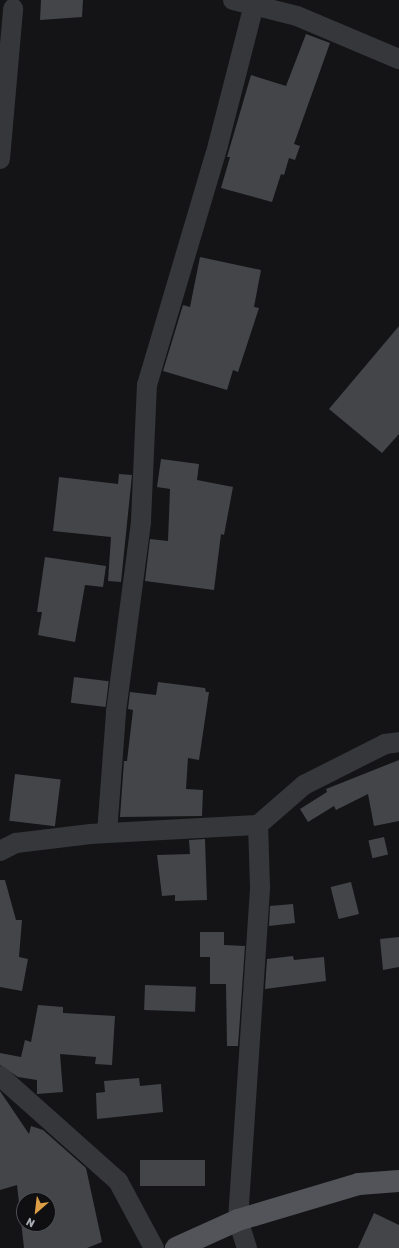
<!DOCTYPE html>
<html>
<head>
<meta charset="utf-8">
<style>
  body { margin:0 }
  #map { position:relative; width:399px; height:1248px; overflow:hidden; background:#141416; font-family:Rubik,sans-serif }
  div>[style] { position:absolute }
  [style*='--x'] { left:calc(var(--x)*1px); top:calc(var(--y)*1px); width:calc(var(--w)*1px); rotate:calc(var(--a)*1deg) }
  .building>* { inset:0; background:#434549; transform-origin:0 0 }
  .minor>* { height:20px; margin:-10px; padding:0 10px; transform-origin:10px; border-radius:10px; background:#36373a }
  .major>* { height:22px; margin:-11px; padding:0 11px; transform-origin:11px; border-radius:11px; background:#525459 }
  span { translate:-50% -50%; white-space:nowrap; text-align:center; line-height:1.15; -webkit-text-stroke:3.5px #0f0f11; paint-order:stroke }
  .north { position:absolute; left:16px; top:1192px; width:40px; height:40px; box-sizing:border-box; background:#0f0f11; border:1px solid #4c4e53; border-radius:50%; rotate:208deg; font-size:11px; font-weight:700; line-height:16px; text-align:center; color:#a8acb5 }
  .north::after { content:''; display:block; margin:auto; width:14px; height:18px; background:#dd9f45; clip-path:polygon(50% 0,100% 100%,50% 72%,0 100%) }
</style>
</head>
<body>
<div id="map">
  <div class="building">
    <div style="clip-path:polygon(41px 0,83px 0,82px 17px,40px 20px)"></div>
    <div style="clip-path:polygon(306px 34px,330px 43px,294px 144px,300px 146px,295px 160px,289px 158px,284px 175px,281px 174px,272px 202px,221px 188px,230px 157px,227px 157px,251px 75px,286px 86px)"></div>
    <div style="clip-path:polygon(200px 257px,261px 270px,254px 307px,259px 308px,238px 372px,233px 370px,227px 390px,163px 371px,183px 305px,190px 307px)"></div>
    <div style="clip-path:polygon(399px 326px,399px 434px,382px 453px,329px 409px)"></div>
    <div style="clip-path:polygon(161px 459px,199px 464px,197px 480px,233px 487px,224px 535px,221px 534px,214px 590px,145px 581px,150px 539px,168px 541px,170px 489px,157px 487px)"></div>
    <div style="clip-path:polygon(119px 474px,132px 475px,121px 582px,108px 581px,111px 537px,53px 531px,59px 477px,118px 484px)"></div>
    <div style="clip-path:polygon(45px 557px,106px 566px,103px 587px,85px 585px,75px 642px,38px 635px,42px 612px,37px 612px)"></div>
    <div style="left:74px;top:677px;width:35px;height:26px;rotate:7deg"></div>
    <div style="clip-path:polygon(158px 682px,205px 688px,206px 692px,209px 692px,199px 760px,188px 758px,186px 789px,203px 790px,202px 816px,120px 817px,124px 761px,127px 761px,133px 710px,128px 709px,130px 692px,156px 695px)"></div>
    <div style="clip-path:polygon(399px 760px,399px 821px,374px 826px,368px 794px,336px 810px,334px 806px,308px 822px,300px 809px,327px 792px,326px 789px)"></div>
    <div style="left:15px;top:774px;width:46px;height:47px;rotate:7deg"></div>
    <div style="left:384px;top:837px;width:18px;height:16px;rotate:77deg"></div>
    <div style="clip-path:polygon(205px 839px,207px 900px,175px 901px,175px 895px,162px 896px,157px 855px,190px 854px,189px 840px)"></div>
    <div style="clip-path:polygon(0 880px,5px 880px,16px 920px,22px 920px,19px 957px,28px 959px,22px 991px,0 987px)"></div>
    <div style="left:351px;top:882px;width:33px;height:21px;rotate:76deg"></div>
    <div style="clip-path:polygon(293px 904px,295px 923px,269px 926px,270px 906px)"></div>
    <div style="clip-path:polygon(200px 932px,224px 932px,224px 945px,245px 946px,238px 1046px,227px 1046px,226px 984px,210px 984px,210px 957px,200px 957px)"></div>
    <div style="clip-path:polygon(399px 937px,399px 967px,383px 970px,380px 939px)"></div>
    <div style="clip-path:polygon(293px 956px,294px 960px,324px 957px,326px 981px,265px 989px,267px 959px)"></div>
    <div style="left:145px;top:985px;width:51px;height:25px;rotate:2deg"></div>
    <div style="clip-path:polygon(38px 1005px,63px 1007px,63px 1013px,115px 1016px,112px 1065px,95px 1064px,96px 1057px,60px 1054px,63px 1092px,37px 1094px,37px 1080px,18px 1077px,0 1065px,0 1053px,21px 1057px,25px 1040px,31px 1042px)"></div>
    <div style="clip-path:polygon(139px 1078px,140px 1086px,161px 1084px,163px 1112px,97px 1119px,96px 1093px,105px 1092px,104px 1081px)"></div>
    <div style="clip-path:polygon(evenodd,0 1091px,29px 1134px,31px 1126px,43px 1130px,86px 1168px,102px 1242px,87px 1248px,24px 1248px,17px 1185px,0 1190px,0 1091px,24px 1200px,48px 1200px,48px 1224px,24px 1224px,24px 1200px)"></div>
    <div style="left:140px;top:1160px;width:65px;height:26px"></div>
    <div style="clip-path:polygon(374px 1213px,399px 1225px,399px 1248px,358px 1248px)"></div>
  </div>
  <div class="minor">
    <div style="--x:233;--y:0;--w:66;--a:14"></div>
    <div style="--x:297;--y:16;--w:111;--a:22.9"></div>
    <div style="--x:0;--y:159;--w:151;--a:-85"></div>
    <div style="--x:107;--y:833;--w:121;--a:-85.7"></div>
    <div style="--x:116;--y:712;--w:193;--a:-82.5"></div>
    <div style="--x:141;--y:521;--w:136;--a:-87.5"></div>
    <div style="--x:147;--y:385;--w:250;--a:-73.5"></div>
    <div style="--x:218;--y:145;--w:145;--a:-75.6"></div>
    <div style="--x:0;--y:851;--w:18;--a:-27"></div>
    <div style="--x:16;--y:843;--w:75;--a:-6.9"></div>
    <div style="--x:90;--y:834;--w:168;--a:-3.1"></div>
    <div style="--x:258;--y:825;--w:61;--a:-41"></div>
    <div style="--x:304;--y:785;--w:91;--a:-26.8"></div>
    <div style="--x:385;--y:744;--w:14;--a:-8"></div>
    <div style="--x:0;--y:1076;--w:158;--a:41.7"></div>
    <div style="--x:118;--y:1181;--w:76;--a:61.8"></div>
    <div style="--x:247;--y:1248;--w:29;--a:-108"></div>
    <div style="--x:238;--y:1220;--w:334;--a:-86.2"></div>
    <div style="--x:260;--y:887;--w:62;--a:-91.8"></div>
  </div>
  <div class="major">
    <div style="--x:176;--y:1248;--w:68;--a:-24.3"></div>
    <div style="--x:238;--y:1220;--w:126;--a:-16.6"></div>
    <div style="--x:359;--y:1184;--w:40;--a:-4.3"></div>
  </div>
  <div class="north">N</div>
</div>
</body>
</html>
